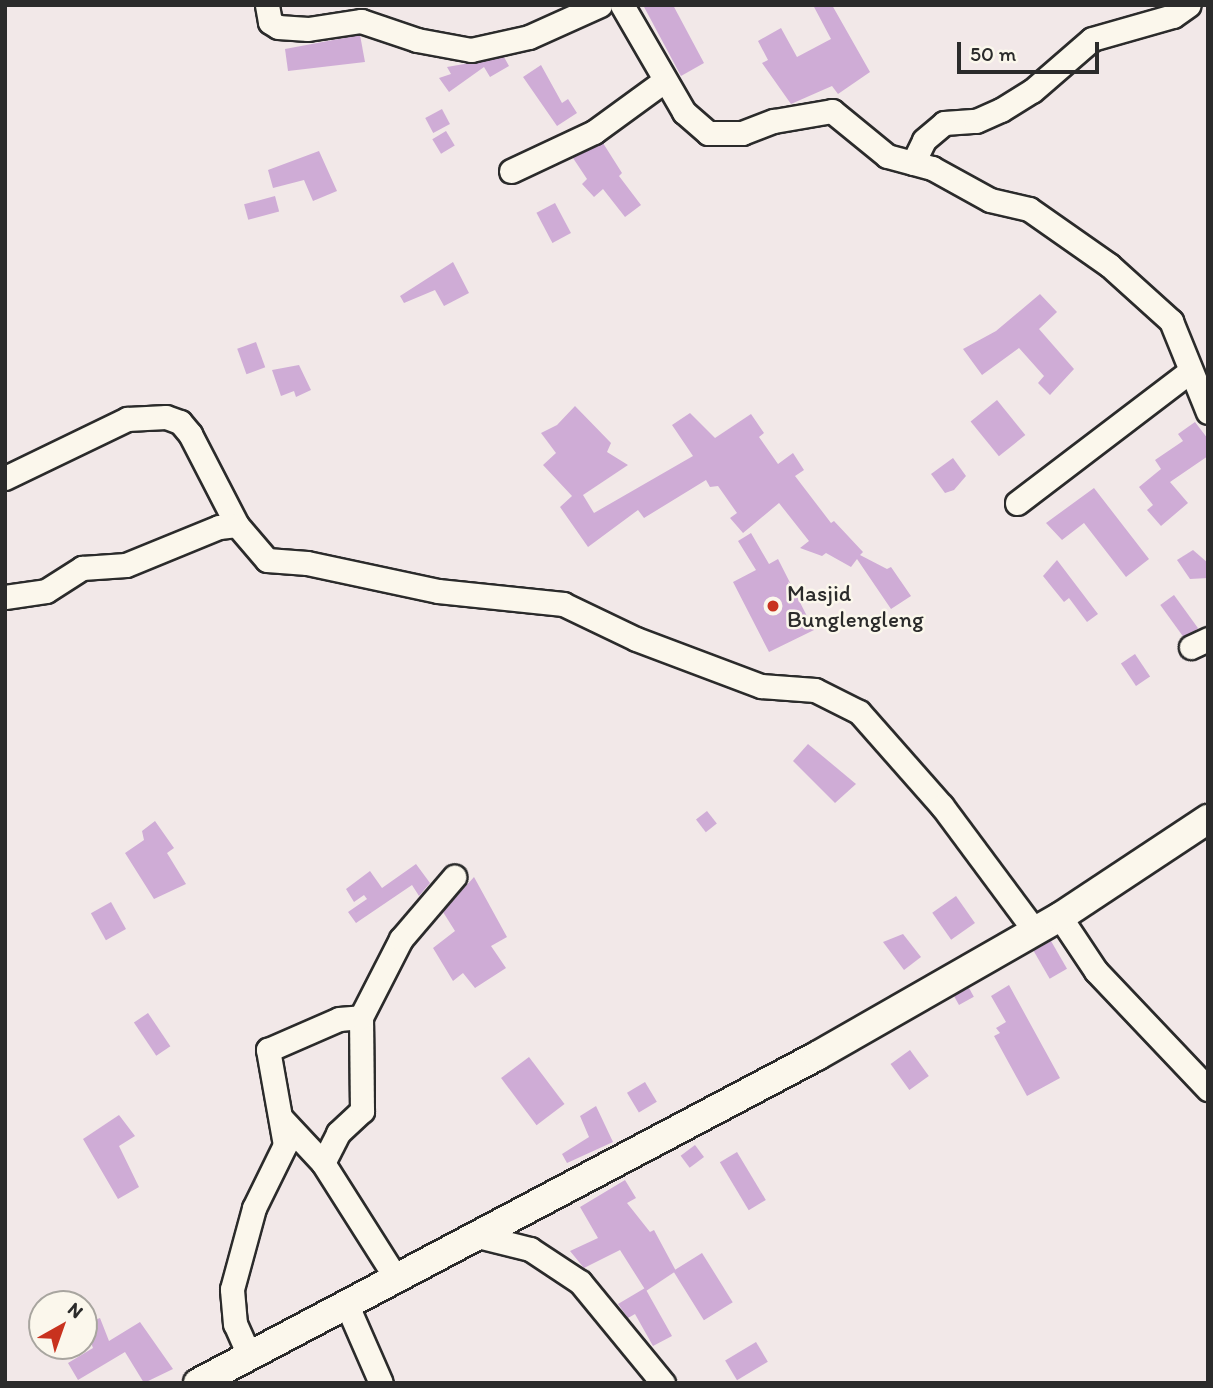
<!DOCTYPE html>
<html>
<head>
<meta charset="utf-8">
<style>
  body { margin:0 }
  #map { position:relative; width:1213px; height:1388px; overflow:hidden; background:#f2e8e8; font-family:Itim,sans-serif }
  div>[style] { position:absolute }
  [style*='--x'] { left:calc(var(--x)*1px); top:calc(var(--y)*1px); width:calc(var(--w)*1px); rotate:calc(var(--a)*1deg) }
  .building>* { inset:0; background:#cfacd6; transform-origin:0 0 }
  .roads { filter:drop-shadow(2px 0 #2b2b2b) drop-shadow(-2px 0 #2b2b2b) drop-shadow(0 2px #2b2b2b) drop-shadow(0 -2px #2b2b2b) }
  .minor>* { height:23px; margin:-11.5px; padding:0 11.5px; transform-origin:11.5px; border-radius:11.5px; background:#fbf7ec }
  .tertiary>* { height:28px; margin:-14px; padding:0 14px; transform-origin:14px; border-radius:14px; background:#fbf7ec }
  .dots>* { width:19px; height:19px; translate:-50% -50%; box-sizing:border-box; border:4px solid #fbf7ec; border-radius:50% }
  span { translate:-50% -50%; white-space:nowrap; text-align:center; line-height:1.15; -webkit-text-stroke:5px #fbf7ec; paint-order:stroke }
  .poi-label { font-size:23px; color:#2b2b2b }
  .left { translate:0 -50%; text-align:left }
  .frame { position:absolute; inset:0; border:7px solid #2b2b2b; pointer-events:none }
  .north { position:absolute; left:28px; top:1290px; width:70px; height:70px; box-sizing:border-box; background:#fbf7ec; border:2px solid #a8a59f; border-radius:50%; rotate:40deg; font-size:19px; font-weight:700; line-height:28px; text-align:center; color:#2b2b2b }
  .north::after { content:''; display:block; margin:auto; width:24px; height:32px; background:#c8321e; clip-path:polygon(50% 0,100% 100%,50% 72%,0 100%) }
  .scale { position:absolute; left:957px; top:42px; width:142px; height:32px; box-sizing:border-box; border:4px solid #2b2b2b; border-top:0; padding-left:9px; font-size:21px; line-height:24px; white-space:nowrap; color:#2b2b2b; -webkit-text-stroke:5px #fbf7ec; paint-order:stroke }
</style>
</head>
<body>
<div id="map">
  <div class="building">
    <div style="clip-path:polygon(643px 5px,673px 5px,704px 63px,681px 76px)"></div>
    <div style="clip-path:polygon(813px 5px,832px 5px,870px 72px,838px 94px,832px 86px,791px 104px,762px 63px,768px 60px,758px 41px,781px 28px,797px 57px,831px 39px)"></div>
    <div style="clip-path:polygon(360px 35px,365px 62px,288px 71px,285px 49px)"></div>
    <div style="clip-path:polygon(504px 57px,509px 66px,490px 77px,484px 67px,449px 92px,439px 78px,451px 74px,447px 67px)"></div>
    <div style="clip-path:polygon(541px 65px,562px 103px,568px 99px,577px 113px,557px 126px,523px 77px)"></div>
    <div style="left:442px;top:109px;width:17px;height:19px;rotate:62deg"></div>
    <div style="left:446px;top:131px;width:17px;height:16px;rotate:59deg"></div>
    <div style="clip-path:polygon(603px 143px,622px 173px,619px 176px,641px 205px,625px 217px,603px 189px,594px 197px,582px 184px,587px 179px,573px 158px)"></div>
    <div style="clip-path:polygon(319px 151px,337px 191px,313px 201px,304px 180px,273px 188px,268px 170px)"></div>
    <div style="left:275px;top:196px;width:16px;height:32px;rotate:75deg"></div>
    <div style="left:555px;top:203px;width:34px;height:21px;rotate:62deg"></div>
    <div style="clip-path:polygon(453px 262px,469px 293px,444px 306px,435px 290px,404px 303px,400px 296px)"></div>
    <div style="clip-path:polygon(1040px 294px,1057px 312px,1039px 329px,1074px 369px,1050px 395px,1038px 383px,1044px 376px,1019px 348px,982px 375px,963px 349px,996px 331px)"></div>
    <div style="left:256px;top:342px;width:27px;height:20px;rotate:70deg"></div>
    <div style="clip-path:polygon(299px 365px,311px 390px,296px 397px,294px 391px,281px 396px,272px 370px)"></div>
    <div style="left:997px;top:400px;width:45px;height:34px;rotate:51deg"></div>
    <div style="clip-path:polygon(575px 406px,611px 443px,607px 452px,628px 465px,583px 495px,594px 513px,693px 456px,672px 425px,690px 413px,715px 438px,751px 414px,764px 433px,759px 437px,778px 464px,793px 453px,804px 470px,795px 476px,831px 523px,834px 521px,863px 552px,860px 555px,887px 569px,891px 567px,911px 596px,891px 609px,857px 559px,851px 567px,826px 553px,822px 556px,800px 548px,809px 541px,779px 503px,743px 533px,730px 518px,737px 513px,718px 486px,710px 487px,706px 480px,644px 518px,638px 510px,588px 547px,560px 507px,572px 496px,543px 465px,556px 453px,541px 433px,557px 425px)"></div>
    <div style="clip-path:polygon(1195px 422px,1208px 439px,1208px 456px,1170px 482px,1188px 503px,1161px 526px,1147px 510px,1153px 505px,1139px 487px,1161px 469px,1155px 460px,1183px 441px,1178px 434px)"></div>
    <div style="clip-path:polygon(953px 458px,966px 476px,954px 490px,945px 493px,931px 474px)"></div>
    <div style="clip-path:polygon(1094px 488px,1149px 559px,1126px 577px,1084px 523px,1062px 540px,1046px 523px)"></div>
    <div style="clip-path:polygon(751px 533px,769px 564px,778px 559px,814px 630px,769px 652px,733px 582px,756px 570px,738px 541px)"></div>
    <div style="clip-path:polygon(1193px 550px,1208px 563px,1208px 578px,1190px 579px,1177px 560px)"></div>
    <div style="clip-path:polygon(1057px 560px,1098px 614px,1087px 622px,1069px 598px,1064px 602px,1043px 576px)"></div>
    <div style="left:1174px;top:595px;width:41px;height:17px;rotate:54deg"></div>
    <div style="left:1135px;top:654px;width:27px;height:17px;rotate:56deg"></div>
    <div style="clip-path:polygon(808px 744px,856px 784px,835px 803px,793px 761px)"></div>
    <div style="left:707px;top:811px;width:16px;height:14px;rotate:52deg"></div>
    <div style="clip-path:polygon(155px 821px,174px 848px,167px 853px,186px 884px,154px 899px,125px 853px,144px 840px,142px 831px)"></div>
    <div style="clip-path:polygon(416px 864px,430px 883px,419px 896px,412px 885px,356px 923px,348px 912px,367px 899px,364px 895px,354px 902px,346px 889px,370px 871px,382px 888px)"></div>
    <div style="clip-path:polygon(474px 877px,507px 937px,491px 946px,506px 968px,475px 988px,463px 973px,453px 981px,433px 948px,455px 931px,443px 912px)"></div>
    <div style="left:956px;top:896px;width:33px;height:29px;rotate:55deg"></div>
    <div style="left:111px;top:902px;width:31px;height:23px;rotate:61deg"></div>
    <div style="clip-path:polygon(903px 934px,921px 957px,904px 970px,883px 942px)"></div>
    <div style="left:1051px;top:941px;width:32px;height:20px;rotate:60deg"></div>
    <div style="clip-path:polygon(1009px 985px,1060px 1078px,1027px 1096px,994px 1036px,1000px 1033px,996px 1028px,1006px 1022px,991px 996px)"></div>
    <div style="left:969px;top:988px;width:10px;height:17px;rotate:61deg"></div>
    <div style="left:148px;top:1013px;width:40px;height:17px;rotate:56deg"></div>
    <div style="left:910px;top:1050px;width:32px;height:24px;rotate:54deg"></div>
    <div style="left:529px;top:1057px;width:59px;height:35px;rotate:53deg"></div>
    <div style="left:645px;top:1082px;width:23px;height:21px;rotate:59deg"></div>
    <div style="clip-path:polygon(596px 1106px,613px 1142px,567px 1163px,562px 1154px,589px 1137px,580px 1116px)"></div>
    <div style="clip-path:polygon(119px 1115px,135px 1136px,119px 1146px,139px 1187px,118px 1199px,83px 1139px)"></div>
    <div style="left:695px;top:1145px;width:15px;height:18px;rotate:53deg"></div>
    <div style="left:737px;top:1152px;width:56px;height:20px;rotate:59deg"></div>
    <div style="clip-path:polygon(625px 1180px,636px 1198px,627px 1203px,650px 1232px,654px 1230px,676px 1271px,646px 1291px,620px 1250px,584px 1268px,570px 1251px,598px 1238px,580px 1207px)"></div>
    <div style="left:702px;top:1253px;width:58px;height:34px;rotate:58deg"></div>
    <div style="clip-path:polygon(645px 1288px,672px 1336px,653px 1346px,635px 1314px,628px 1318px,618px 1304px)"></div>
    <div style="clip-path:polygon(100px 1318px,109px 1341px,140px 1322px,173px 1369px,144px 1383px,125px 1352px,78px 1380px,68px 1363px,93px 1348px,84px 1324px)"></div>
    <div style="left:756px;top:1342px;width:23px;height:36px;rotate:59deg"></div>
  </div>
  <div class="roads">
    <div class="minor">
      <div style="--x:267;--y:5;--w:17;--a:80"></div>
      <div style="--x:270;--y:22;--w:9;--a:32"></div>
      <div style="--x:278;--y:27;--w:30;--a:4"></div>
      <div style="--x:308;--y:29;--w:54;--a:-8.6"></div>
      <div style="--x:361;--y:21;--w:59;--a:18.7"></div>
      <div style="--x:417;--y:40;--w:55;--a:10.5"></div>
      <div style="--x:471;--y:50;--w:59;--a:-12.6"></div>
      <div style="--x:529;--y:37;--w:78;--a:-24.3"></div>
      <div style="--x:622;--y:5;--w:124;--a:59.9"></div>
      <div style="--x:684;--y:112;--w:32;--a:41"></div>
      <div style="--x:708;--y:133;--w:34;--a:0"></div>
      <div style="--x:742;--y:133;--w:34;--a:-21"></div>
      <div style="--x:774;--y:121;--w:59;--a:-9.8"></div>
      <div style="--x:832;--y:111;--w:71;--a:39.3"></div>
      <div style="--x:887;--y:156;--w:47;--a:14.9"></div>
      <div style="--x:932;--y:168;--w:66;--a:28.9"></div>
      <div style="--x:990;--y:200;--w:40;--a:13"></div>
      <div style="--x:1029;--y:209;--w:98;--a:35"></div>
      <div style="--x:1109;--y:265;--w:84;--a:42.1"></div>
      <div style="--x:1171;--y:321;--w:98;--a:67.9"></div>
      <div style="--x:913;--y:163;--w:25;--a:-64"></div>
      <div style="--x:924;--y:140;--w:26;--a:-40"></div>
      <div style="--x:944;--y:123;--w:32;--a:-4"></div>
      <div style="--x:976;--y:121;--w:27;--a:-24"></div>
      <div style="--x:1001;--y:110;--w:36;--a:-32"></div>
      <div style="--x:1032;--y:91;--w:79;--a:-40.9"></div>
      <div style="--x:1092;--y:39;--w:84;--a:-15.9"></div>
      <div style="--x:1173;--y:16;--w:19;--a:-35"></div>
      <div style="--x:511;--y:171;--w:92;--a:-25.2"></div>
      <div style="--x:594;--y:132;--w:87;--a:-36.1"></div>
      <div style="--x:5;--y:478;--w:136;--a:-25.8"></div>
      <div style="--x:127;--y:419;--w:39;--a:-3"></div>
      <div style="--x:166;--y:417;--w:15;--a:20"></div>
      <div style="--x:180;--y:422;--w:16;--a:50"></div>
      <div style="--x:190;--y:434;--w:102;--a:62.7"></div>
      <div style="--x:1017;--y:503;--w:216;--a:-37.3"></div>
      <div style="--x:5;--y:597;--w:41;--a:-8.3"></div>
      <div style="--x:46;--y:591;--w:43;--a:-32.6"></div>
      <div style="--x:82;--y:568;--w:44;--a:-3.9"></div>
      <div style="--x:126;--y:565;--w:100;--a:-22.2"></div>
      <div style="--x:219;--y:527;--w:18;--a:-6"></div>
      <div style="--x:237;--y:525;--w:46;--a:49.4"></div>
      <div style="--x:267;--y:560;--w:40;--a:4.3"></div>
      <div style="--x:307;--y:563;--w:134;--a:12.1"></div>
      <div style="--x:438;--y:591;--w:126;--a:5.9"></div>
      <div style="--x:563;--y:604;--w:81;--a:25.6"></div>
      <div style="--x:636;--y:639;--w:134;--a:20.6"></div>
      <div style="--x:761;--y:686;--w:54;--a:4.2"></div>
      <div style="--x:815;--y:690;--w:49;--a:26.6"></div>
      <div style="--x:859;--y:712;--w:125;--a:48.6"></div>
      <div style="--x:942;--y:806;--w:156;--a:53.4"></div>
      <div style="--x:1191;--y:647;--w:19;--a:-25"></div>
      <div style="--x:1060;--y:917;--w:65;--a:56.3"></div>
      <div style="--x:1096;--y:971;--w:163;--a:46.5"></div>
      <div style="--x:282;--y:1119;--w:60;--a:47"></div>
      <div style="--x:323;--y:1163;--w:136;--a:57.6"></div>
      <div style="--x:323;--y:1163;--w:34;--a:-63"></div>
      <div style="--x:338;--y:1133;--w:33;--a:-43"></div>
      <div style="--x:362;--y:1111;--w:94;--a:-90.6"></div>
      <div style="--x:478;--y:1236;--w:54;--a:14"></div>
      <div style="--x:530;--y:1249;--w:60;--a:33.4"></div>
      <div style="--x:580;--y:1282;--w:131;--a:50.6"></div>
      <div style="--x:346;--y:1303;--w:87;--a:66.4"></div>
      <div style="--x:249;--y:1355;--w:34;--a:-114"></div>
      <div style="--x:235;--y:1324;--w:35;--a:-95"></div>
      <div style="--x:232;--y:1289;--w:84;--a:-74.8"></div>
      <div style="--x:254;--y:1208;--w:70;--a:-63.8"></div>
      <div style="--x:285;--y:1145;--w:97;--a:-100.1"></div>
      <div style="--x:268;--y:1050;--w:77;--a:-23.6"></div>
      <div style="--x:339;--y:1019;--w:22;--a:-5"></div>
      <div style="--x:361;--y:1017;--w:88;--a:-62.9"></div>
      <div style="--x:401;--y:939;--w:82;--a:-49.5"></div>
    </div>
    <div class="tertiary">
      <div style="--x:198;--y:1383;--w:700;--a:-27.85"></div>
      <div style="--x:817;--y:1056;--w:280;--a:-29.8"></div>
      <div style="--x:1060;--y:917;--w:178;--a:-33.5"></div>
    </div>
  </div>
  <div class="dots">
    <div style="left:773px;top:606px;background:#c8321e"></div>
  </div>
  <div class="poi-label">
    <span class="left" style="left:787px;top:606px">Masjid<br>Bunglengleng</span>
  </div>
  <div class="frame"></div>
  <div class="north">N</div>
  <div class="scale">50 m</div>
</div>
</body>
</html>
